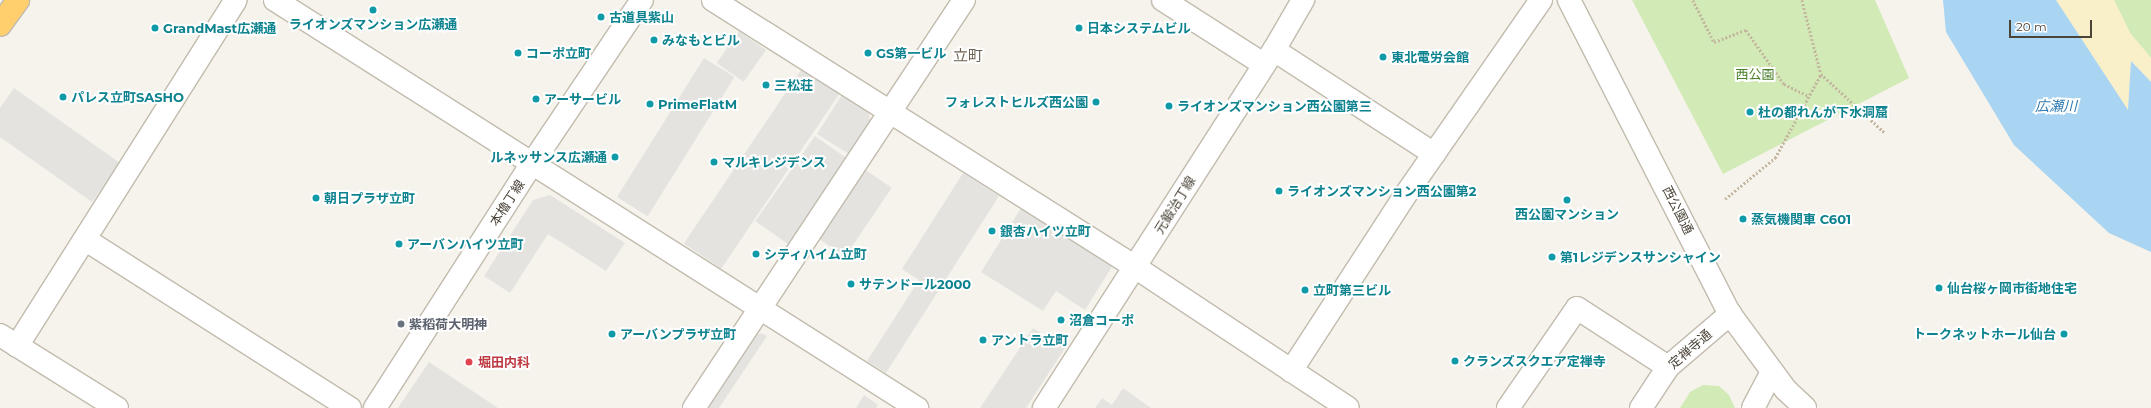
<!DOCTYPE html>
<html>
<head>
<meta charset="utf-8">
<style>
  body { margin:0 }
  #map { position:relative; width:2151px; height:408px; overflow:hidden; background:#f6f3ec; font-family:Montserrat,"Noto Sans JP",sans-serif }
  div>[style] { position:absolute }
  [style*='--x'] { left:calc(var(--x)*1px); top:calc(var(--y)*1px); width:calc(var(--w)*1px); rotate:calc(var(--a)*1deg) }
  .green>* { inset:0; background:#d2eab5 }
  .sand>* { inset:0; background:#f9efc9 }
  .parking>* { inset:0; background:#e5e3e0; transform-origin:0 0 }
  .water>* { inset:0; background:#a9d4f2 }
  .path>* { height:2.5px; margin-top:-1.25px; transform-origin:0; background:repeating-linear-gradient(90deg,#c4b79f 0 2px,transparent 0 4px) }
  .roads { filter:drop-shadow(1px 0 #c2bbae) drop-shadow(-1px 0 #c2bbae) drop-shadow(0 1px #c2bbae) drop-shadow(0 -1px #c2bbae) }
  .minor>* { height:22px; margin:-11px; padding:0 11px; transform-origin:11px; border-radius:11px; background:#fff }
  .highway>* { height:22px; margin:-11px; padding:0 11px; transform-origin:11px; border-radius:11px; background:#ffcf6e }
  .dots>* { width:11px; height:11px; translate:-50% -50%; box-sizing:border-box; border:2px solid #fff; border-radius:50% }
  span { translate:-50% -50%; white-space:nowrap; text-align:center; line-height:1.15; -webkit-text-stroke:4px #fff; paint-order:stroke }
  .culture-label { font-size:13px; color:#0d838f; font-weight:700 }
  .left { translate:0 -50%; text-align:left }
  .right { translate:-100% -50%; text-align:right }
  .park-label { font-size:13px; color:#4a7f2a }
  .street-label { font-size:13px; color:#4b4439 }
  .worship-label { font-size:13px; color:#5b616d; font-weight:700 }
  .health-label { font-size:13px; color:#be3a42; font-weight:700 }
  .water-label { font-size:14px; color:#2e7ab2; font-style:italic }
  .quarter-label { font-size:15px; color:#6e6250 }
  .scale { position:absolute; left:2009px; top:20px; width:83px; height:18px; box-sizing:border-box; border:2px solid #4b4439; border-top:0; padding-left:5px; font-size:12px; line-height:14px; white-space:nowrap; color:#4b4439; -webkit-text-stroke:3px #fff; paint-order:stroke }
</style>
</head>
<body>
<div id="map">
  <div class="green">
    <div style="clip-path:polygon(1632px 0,1875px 0,1909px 78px,1723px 174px)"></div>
    <div style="clip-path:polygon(2114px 0,2151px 0,2151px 58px,2130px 33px)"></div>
    <div style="clip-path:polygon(1703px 385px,1719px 386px,1729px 395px,1735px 408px,1680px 408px,1690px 392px)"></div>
  </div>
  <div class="sand">
    <div style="clip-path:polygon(2056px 0,2114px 0,2130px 33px,2151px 58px,2151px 82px,2131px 61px,2128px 111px)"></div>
  </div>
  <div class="parking">
    <div style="left:739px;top:31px;width:33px;height:39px;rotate:35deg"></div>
    <div style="left:704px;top:58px;width:36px;height:164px;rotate:32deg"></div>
    <div style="left:803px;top:67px;width:45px;height:213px;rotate:34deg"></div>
    <div style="clip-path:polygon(14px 88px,120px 163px,92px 202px,0 137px,0 108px)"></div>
    <div style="clip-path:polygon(843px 93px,868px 109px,871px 125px,852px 156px,817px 134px)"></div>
    <div style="left:815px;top:136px;width:42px;height:104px;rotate:35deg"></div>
    <div style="left:861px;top:167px;width:37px;height:83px;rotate:34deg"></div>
    <div style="clip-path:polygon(963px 173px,999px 196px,886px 373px,867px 361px,919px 280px,902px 269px)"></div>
    <div style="clip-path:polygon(550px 195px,625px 243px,606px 271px,548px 234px,510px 293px,484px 276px,533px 200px)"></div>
    <div style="clip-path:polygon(1021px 208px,1113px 265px,1085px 310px,1056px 291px,1043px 311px,981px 272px)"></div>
    <div style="clip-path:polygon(1033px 328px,1065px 348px,1026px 408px,980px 408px)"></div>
    <div style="clip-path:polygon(761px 333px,767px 336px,719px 408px,703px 408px,750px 337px)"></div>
    <div style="clip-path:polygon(429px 362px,498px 408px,398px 408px)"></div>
    <div style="clip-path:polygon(1123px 388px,1151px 408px,1095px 408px,1102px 398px,1112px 405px)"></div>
    <div style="clip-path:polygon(864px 395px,878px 405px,876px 408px,856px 408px)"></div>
  </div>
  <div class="water">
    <div style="clip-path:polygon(1943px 0,2056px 0,2128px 110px,2131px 61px,2151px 82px,2151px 252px,2109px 233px,2014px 145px,1946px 32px)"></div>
  </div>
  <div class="path">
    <div style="--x:1693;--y:0;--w:47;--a:63.4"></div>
    <div style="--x:1714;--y:42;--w:34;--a:-21"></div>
    <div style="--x:1746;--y:30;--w:66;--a:54.9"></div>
    <div style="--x:1784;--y:84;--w:28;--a:26"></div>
    <div style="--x:1802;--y:0;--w:76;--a:75.6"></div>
    <div style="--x:1821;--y:74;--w:87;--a:42.7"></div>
    <div style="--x:1725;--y:199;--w:65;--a:-39.4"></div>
    <div style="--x:1775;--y:158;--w:96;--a:-61.3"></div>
  </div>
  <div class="roads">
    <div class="minor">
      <div style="--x:275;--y:0;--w:761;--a:32.44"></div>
      <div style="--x:713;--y:0;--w:499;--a:32.3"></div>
      <div style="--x:1135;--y:267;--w:255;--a:33.5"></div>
      <div style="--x:1163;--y:0;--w:119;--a:32.6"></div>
      <div style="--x:1569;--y:0;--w:353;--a:62.9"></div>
      <div style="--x:1730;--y:314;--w:94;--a:53.6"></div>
      <div style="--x:1786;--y:390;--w:26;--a:43"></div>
      <div style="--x:1274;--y:50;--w:191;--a:33"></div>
      <div style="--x:86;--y:240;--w:313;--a:32.5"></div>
      <div style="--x:0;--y:335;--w:138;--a:32"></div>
      <div style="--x:17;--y:346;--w:409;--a:-57.7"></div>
      <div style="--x:1291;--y:371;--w:207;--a:-57"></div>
      <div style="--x:1404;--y:197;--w:240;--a:-55.2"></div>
      <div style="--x:375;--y:408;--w:292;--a:-57.3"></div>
      <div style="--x:533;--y:162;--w:195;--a:-56.1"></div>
      <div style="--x:694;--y:408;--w:489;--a:-56.5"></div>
      <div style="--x:1044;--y:408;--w:426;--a:-57.3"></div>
      <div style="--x:1274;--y:50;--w:58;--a:-59.9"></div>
      <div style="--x:1508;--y:408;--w:121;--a:-55.4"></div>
      <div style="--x:1577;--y:308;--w:108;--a:33"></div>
      <div style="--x:1641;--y:408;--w:49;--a:-56.6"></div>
      <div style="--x:1668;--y:367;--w:82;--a:-40.5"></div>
      <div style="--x:1753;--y:408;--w:41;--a:-62.2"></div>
    </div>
    <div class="highway">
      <div style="--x:0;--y:25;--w:31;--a:-54"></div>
    </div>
  </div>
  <div class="dots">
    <div style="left:373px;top:10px;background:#0f9aa8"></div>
    <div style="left:601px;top:17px;background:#0f9aa8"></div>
    <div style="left:155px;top:28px;background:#0f9aa8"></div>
    <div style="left:1079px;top:28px;background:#0f9aa8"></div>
    <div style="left:654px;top:40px;background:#0f9aa8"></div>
    <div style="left:518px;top:53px;background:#0f9aa8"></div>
    <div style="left:868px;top:53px;background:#0f9aa8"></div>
    <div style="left:1383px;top:57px;background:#0f9aa8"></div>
    <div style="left:766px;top:85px;background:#0f9aa8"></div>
    <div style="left:63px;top:97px;background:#0f9aa8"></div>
    <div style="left:536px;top:99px;background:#0f9aa8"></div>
    <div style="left:1096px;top:102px;background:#0f9aa8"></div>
    <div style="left:650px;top:104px;background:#0f9aa8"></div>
    <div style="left:1169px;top:106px;background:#0f9aa8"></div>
    <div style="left:1750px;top:112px;background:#0f9aa8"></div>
    <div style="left:615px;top:157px;background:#0f9aa8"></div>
    <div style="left:714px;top:162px;background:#0f9aa8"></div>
    <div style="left:1279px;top:191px;background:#0f9aa8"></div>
    <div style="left:316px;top:198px;background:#0f9aa8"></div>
    <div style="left:1567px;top:200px;background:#0f9aa8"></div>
    <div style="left:1743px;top:219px;background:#0f9aa8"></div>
    <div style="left:992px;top:231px;background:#0f9aa8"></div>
    <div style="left:399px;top:244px;background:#0f9aa8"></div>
    <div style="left:756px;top:254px;background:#0f9aa8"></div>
    <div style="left:1552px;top:257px;background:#0f9aa8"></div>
    <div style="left:851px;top:284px;background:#0f9aa8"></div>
    <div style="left:1939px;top:288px;background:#0f9aa8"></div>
    <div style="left:1305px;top:290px;background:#0f9aa8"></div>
    <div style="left:1061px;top:320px;background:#0f9aa8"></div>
    <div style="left:401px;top:324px;background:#6b7280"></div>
    <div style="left:612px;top:334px;background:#0f9aa8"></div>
    <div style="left:2064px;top:334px;background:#0f9aa8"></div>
    <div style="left:983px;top:340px;background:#0f9aa8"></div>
    <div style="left:1455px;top:361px;background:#0f9aa8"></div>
    <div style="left:469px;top:362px;background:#e0444e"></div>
  </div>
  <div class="culture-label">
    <span class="left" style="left:609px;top:17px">古道具紫山</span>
    <span style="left:373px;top:24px">ライオンズマンション広瀬通</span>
    <span class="left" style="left:163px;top:28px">GrandMast広瀬通</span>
    <span class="left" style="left:1087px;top:28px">日本システムビル</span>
    <span class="left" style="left:662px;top:40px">みなもとビル</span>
    <span class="left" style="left:526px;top:53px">コーポ立町</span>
    <span class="left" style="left:876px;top:53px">GS第一ビル</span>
    <span class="left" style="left:1391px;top:57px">東北電労会館</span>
    <span class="left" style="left:774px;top:85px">三松荘</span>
    <span class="left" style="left:71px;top:97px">パレス立町SASHO</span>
    <span class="left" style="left:544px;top:99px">アーサービル</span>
    <span class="right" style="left:1088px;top:102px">フォレストヒルズ西公園</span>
    <span class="left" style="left:658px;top:104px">PrimeFlatM</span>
    <span class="left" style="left:1177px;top:106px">ライオンズマンション西公園第三</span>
    <span class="left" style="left:1758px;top:112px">杜の都れんが下水洞窟</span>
    <span class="right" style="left:607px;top:157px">ルネッサンス広瀬通</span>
    <span class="left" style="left:722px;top:162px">マルキレジデンス</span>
    <span class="left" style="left:1287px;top:191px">ライオンズマンション西公園第2</span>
    <span class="left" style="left:324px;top:198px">朝日プラザ立町</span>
    <span style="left:1567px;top:214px">西公園マンション</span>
    <span class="left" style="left:1751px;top:219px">蒸気機関車 C601</span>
    <span class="left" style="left:1000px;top:231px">銀杏ハイツ立町</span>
    <span class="left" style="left:407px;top:244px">アーバンハイツ立町</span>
    <span class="left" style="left:764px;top:254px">シティハイム立町</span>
    <span class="left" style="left:1560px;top:257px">第1レジデンスサンシャイン</span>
    <span class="left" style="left:859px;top:284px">サテンドール2000</span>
    <span class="left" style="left:1947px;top:288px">仙台桜ヶ岡市街地住宅</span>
    <span class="left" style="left:1313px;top:290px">立町第三ビル</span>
    <span class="left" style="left:1069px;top:320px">沼倉コーポ</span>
    <span class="left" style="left:620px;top:334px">アーバンプラザ立町</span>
    <span class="right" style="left:2056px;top:334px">トークネットホール仙台</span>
    <span class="left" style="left:991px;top:340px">アントラ立町</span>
    <span class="left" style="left:1463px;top:361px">クランズスクエア定禅寺</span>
  </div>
  <div class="park-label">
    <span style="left:1755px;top:74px">西公園</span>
  </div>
  <div class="street-label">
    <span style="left:507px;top:203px;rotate:-57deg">本櫓丁線</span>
    <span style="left:1175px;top:205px;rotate:-58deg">元鍛治丁線</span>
    <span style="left:1678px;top:210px;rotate:63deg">西公園通</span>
    <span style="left:1690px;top:349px;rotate:-41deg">定禅寺通</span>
  </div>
  <div class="worship-label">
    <span class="left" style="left:409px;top:324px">紫稻荷大明神</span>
  </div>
  <div class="health-label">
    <span class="left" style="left:478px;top:362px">堀田内科</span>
  </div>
  <div class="water-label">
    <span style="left:2056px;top:106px">広瀬川</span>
  </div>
  <div class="quarter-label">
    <span style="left:968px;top:56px">立町</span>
  </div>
  <div class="scale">20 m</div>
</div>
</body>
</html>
